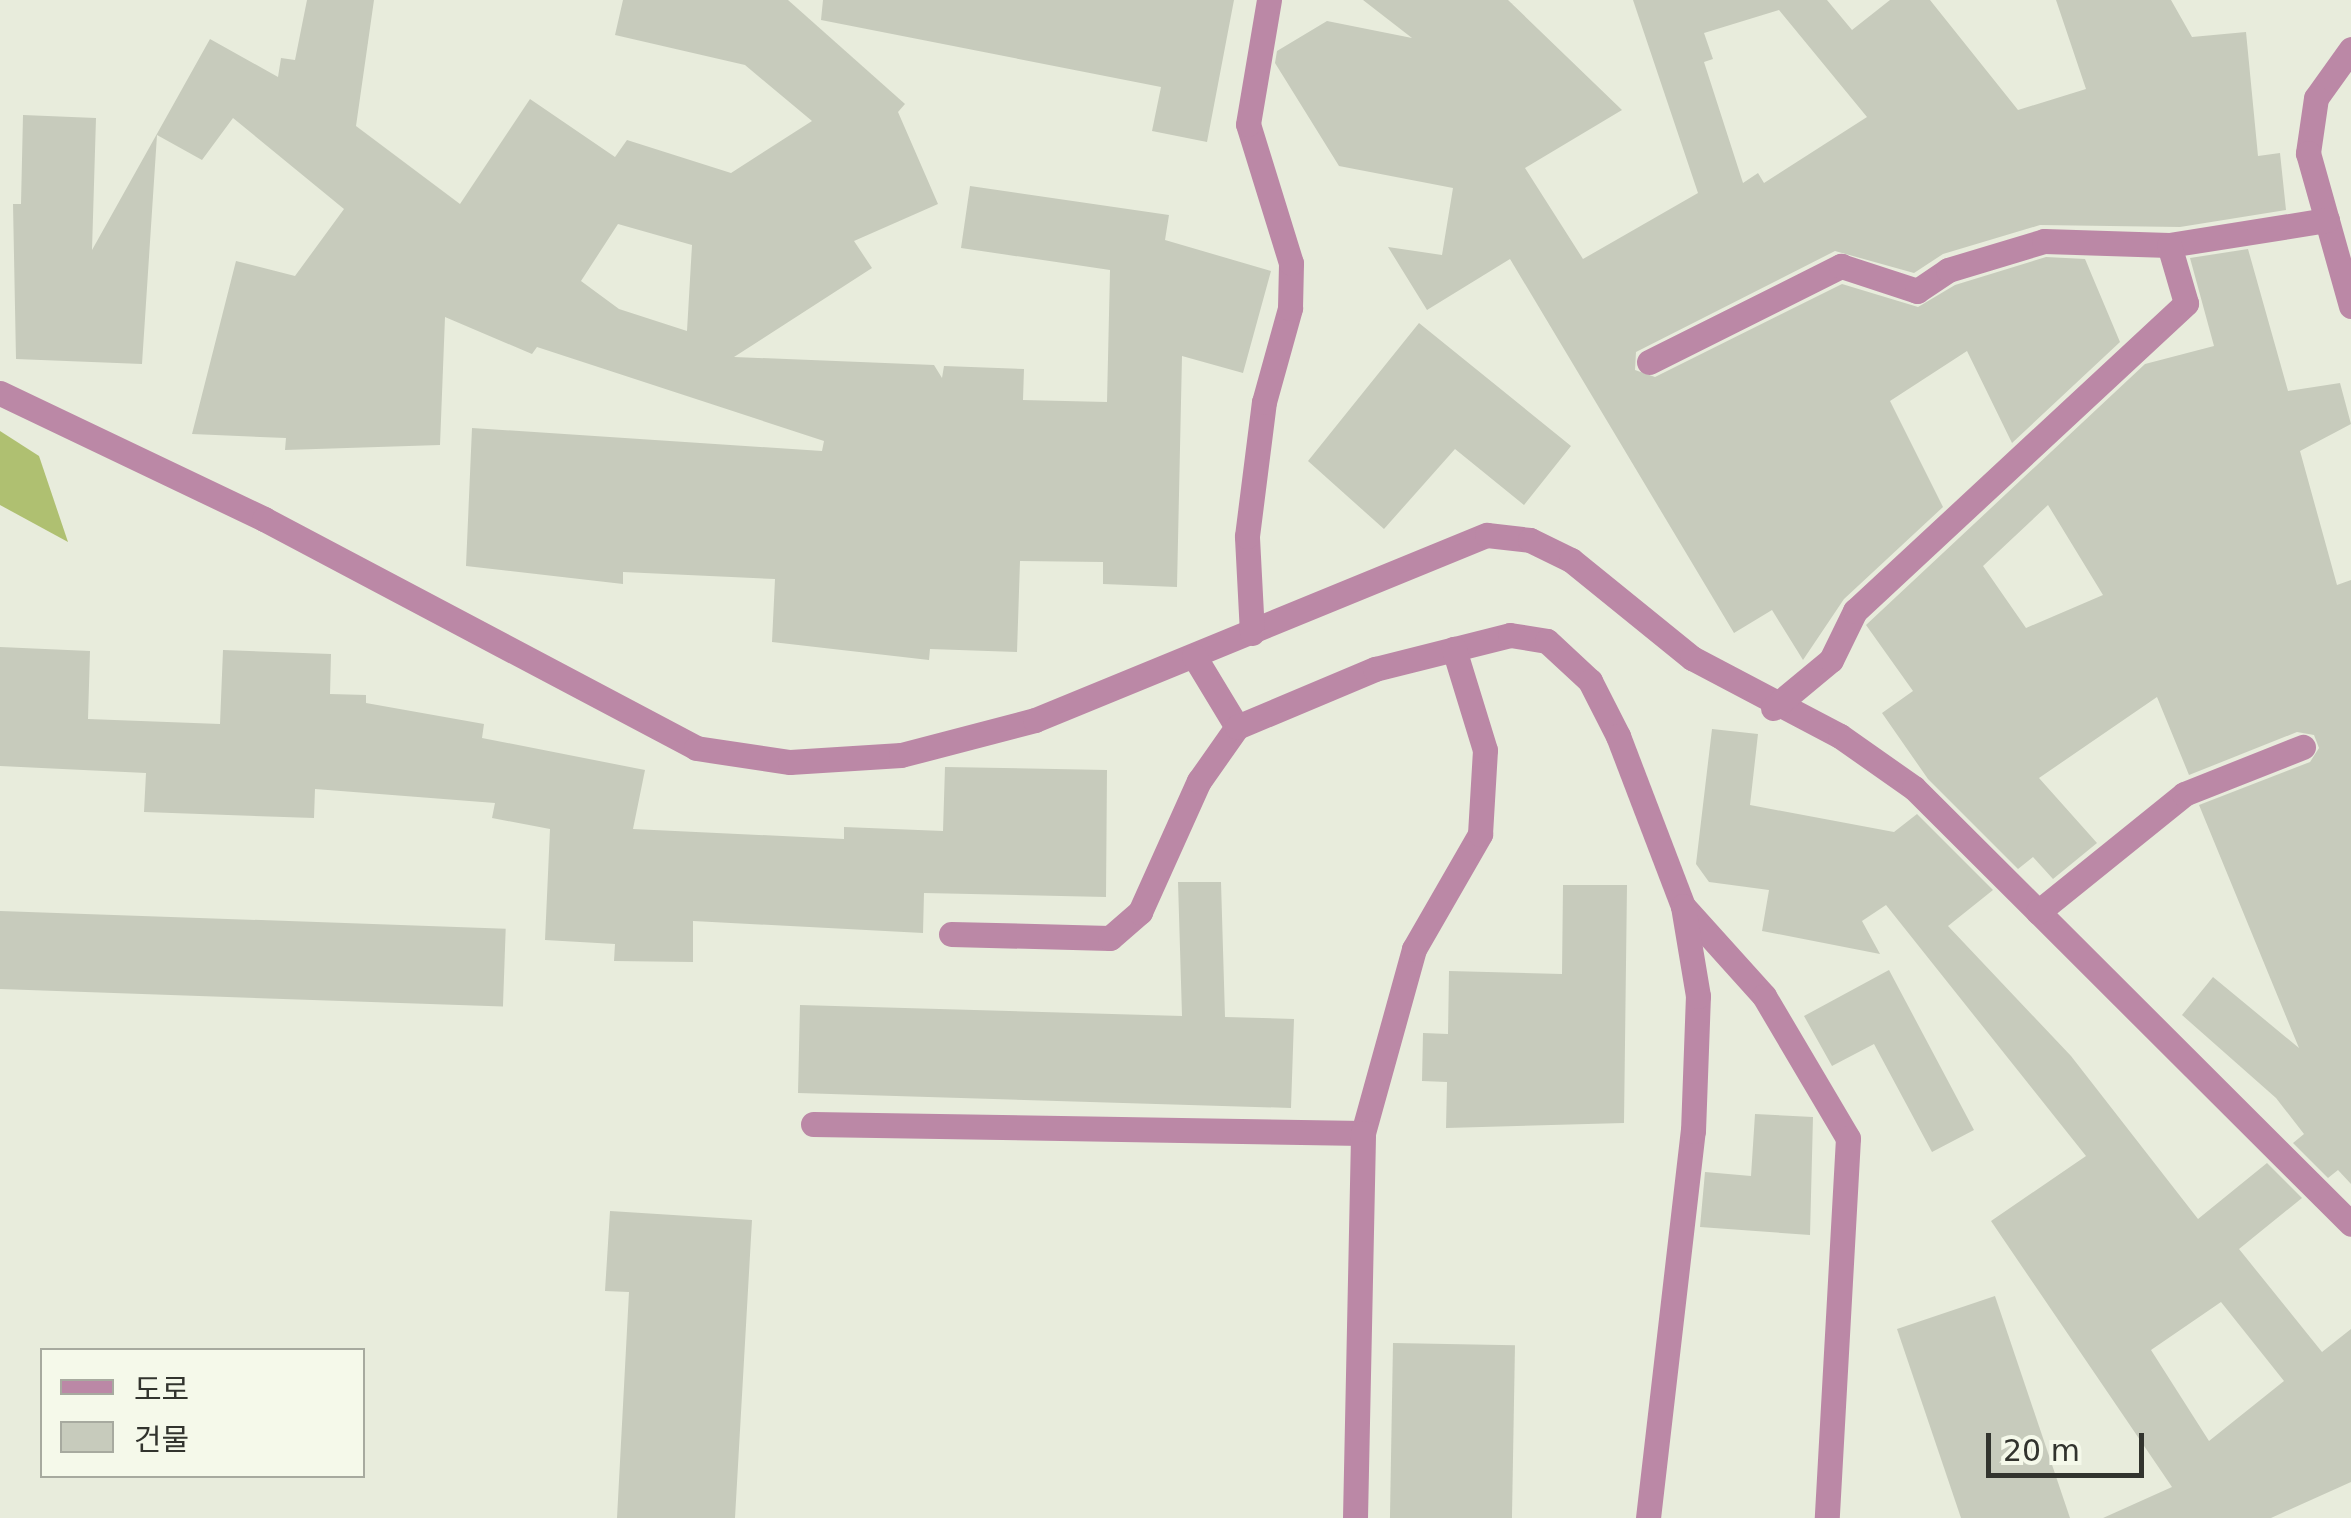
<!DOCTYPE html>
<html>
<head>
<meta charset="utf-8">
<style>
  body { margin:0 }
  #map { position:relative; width:2351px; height:1518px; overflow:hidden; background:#e8ecdc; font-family:"DejaVu Sans","Noto Sans KR",sans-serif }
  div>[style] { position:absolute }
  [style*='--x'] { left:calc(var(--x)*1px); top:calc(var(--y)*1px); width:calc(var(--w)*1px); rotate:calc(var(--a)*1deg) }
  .forest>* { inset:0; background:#afc071 }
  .building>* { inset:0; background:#c7cbbc; transform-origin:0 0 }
  .minor>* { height:25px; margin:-12.5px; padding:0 12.5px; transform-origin:12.5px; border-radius:12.5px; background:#bb88a6 }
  span { translate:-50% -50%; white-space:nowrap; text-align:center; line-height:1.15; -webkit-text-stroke:10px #f5f9ea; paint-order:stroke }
  .legend { position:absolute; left:40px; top:1348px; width:325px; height:130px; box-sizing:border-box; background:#f5f9ea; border:2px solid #a7aa9f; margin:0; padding:12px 18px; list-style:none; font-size:30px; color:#32342e }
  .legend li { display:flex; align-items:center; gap:20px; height:50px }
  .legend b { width:50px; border:2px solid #a7aa9f }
  .scale { position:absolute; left:1986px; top:1433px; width:158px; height:45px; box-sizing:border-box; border:5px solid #32342e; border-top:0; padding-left:12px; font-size:30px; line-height:35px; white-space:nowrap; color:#32342e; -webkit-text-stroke:8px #f5f9ea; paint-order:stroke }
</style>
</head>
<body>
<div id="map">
  <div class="forest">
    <div style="clip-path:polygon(0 431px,39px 456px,68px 542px,0 505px)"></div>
  </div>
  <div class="building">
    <div style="clip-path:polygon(evenodd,307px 0,374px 0,356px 126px,460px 204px,530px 99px,615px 157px,627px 140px,731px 173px,812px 121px,745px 65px,615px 35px,623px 0,788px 0,905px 104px,898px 112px,938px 204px,854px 241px,872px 268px,734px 357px,934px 365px,942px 378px,944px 366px,1024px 369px,1023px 400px,1107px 402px,1110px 270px,961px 248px,970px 186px,1169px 215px,1165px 240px,1271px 271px,1243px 373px,1182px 356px,1177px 587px,1103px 584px,1103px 562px,1020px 561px,1017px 652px,930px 649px,929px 660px,772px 642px,775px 579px,623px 572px,623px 584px,466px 566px,472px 428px,822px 451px,824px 441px,537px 347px,532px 354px,445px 317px,440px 445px,285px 450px,286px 438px,192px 434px,236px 261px,295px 276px,344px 209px,233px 118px,202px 160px,157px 135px,142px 364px,16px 359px,13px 204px,21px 204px,23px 115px,96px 118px,92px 250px,210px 39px,278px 77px,281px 58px,295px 60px,307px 0,618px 224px,692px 245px,687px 331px,619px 309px,581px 281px,618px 224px)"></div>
    <div style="clip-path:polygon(823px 0,1234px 0,1207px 142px,1152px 131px,1161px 87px,821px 20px)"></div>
    <div style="clip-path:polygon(evenodd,1363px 0,1508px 0,1622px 110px,1525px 168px,1583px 259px,1698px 193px,1633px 0,1827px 0,1852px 30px,1890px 0,1930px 0,2018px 110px,2086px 89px,2056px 0,2171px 0,2192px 37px,2246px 32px,2258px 156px,2280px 153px,2286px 210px,2180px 227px,2040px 225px,1943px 254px,1914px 273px,1835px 251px,1636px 352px,1635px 370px,1655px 377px,1842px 284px,1918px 307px,1955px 285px,2046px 257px,2085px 259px,2120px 342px,2012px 443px,1967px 351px,1890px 401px,1943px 507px,1844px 599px,1803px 660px,1772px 610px,1734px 633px,1510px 259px,1427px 310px,1388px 247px,1442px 255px,1453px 188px,1339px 166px,1275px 63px,1277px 51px,1327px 21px,1412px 38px,1363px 0,1779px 10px,1867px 117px,1764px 183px,1758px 173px,1743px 183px,1704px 62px,1713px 59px,1704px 33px,1779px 10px)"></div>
    <div style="clip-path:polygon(evenodd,2248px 249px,2288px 391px,2340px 383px,2351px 424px,2300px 451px,2337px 585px,2351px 580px,2351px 1184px,2338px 1170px,2328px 1178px,2293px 1143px,2304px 1134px,2276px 1098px,2182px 1015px,2213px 977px,2299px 1048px,2199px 805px,2310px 762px,2319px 748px,2314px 735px,2297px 732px,2189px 775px,2157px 697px,2039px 778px,2097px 843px,2053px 879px,2033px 857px,2018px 869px,1928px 779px,1882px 713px,1913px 691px,1866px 625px,2145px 364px,2214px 346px,2190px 258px,2248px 249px,2048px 505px,2103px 595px,2026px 628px,1983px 566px,2048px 505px)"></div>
    <div style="clip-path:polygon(1419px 323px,1571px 446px,1524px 505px,1455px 449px,1384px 529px,1308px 461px)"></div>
    <div style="clip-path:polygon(0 647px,90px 651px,88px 719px,220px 724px,223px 650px,331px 654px,330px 694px,366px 695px,366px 703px,484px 724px,482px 738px,645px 770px,633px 829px,844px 839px,844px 827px,943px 831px,945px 767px,1107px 770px,1106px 897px,924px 893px,923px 933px,693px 921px,693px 962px,614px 961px,615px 944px,545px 940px,550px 829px,492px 818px,495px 803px,315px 789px,314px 818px,144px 812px,146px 773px,0 766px)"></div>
    <div style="clip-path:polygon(evenodd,1712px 729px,1758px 734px,1750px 805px,1894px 832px,1917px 814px,1993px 890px,1948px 926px,2071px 1056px,2198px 1219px,2267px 1163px,2302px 1198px,2239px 1249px,2322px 1352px,2351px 1329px,2351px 1482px,2271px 1518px,2103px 1518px,2172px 1487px,1991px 1221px,2086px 1156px,1886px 905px,1862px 921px,1880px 954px,1762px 931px,1769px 890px,1709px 882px,1696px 864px,1712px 729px,2221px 1302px,2284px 1381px,2209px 1441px,2151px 1350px,2221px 1302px)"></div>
    <div style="clip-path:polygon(1178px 882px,1221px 882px,1225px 1017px,1294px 1019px,1291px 1108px,798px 1093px,800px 1005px,1182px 1016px)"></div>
    <div style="clip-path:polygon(1563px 885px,1627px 885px,1624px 1123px,1446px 1128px,1447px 1082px,1422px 1081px,1423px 1033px,1448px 1034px,1449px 971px,1562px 974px)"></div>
    <div style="left:0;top:911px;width:506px;height:78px;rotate:2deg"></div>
    <div style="clip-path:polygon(1889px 970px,1974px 1130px,1932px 1152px,1874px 1044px,1832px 1066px,1804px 1016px)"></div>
    <div style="clip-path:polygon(1755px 1114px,1813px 1117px,1810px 1235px,1700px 1227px,1705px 1172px,1751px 1176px)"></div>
    <div style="clip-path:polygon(610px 1211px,752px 1220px,735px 1518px,617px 1518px,629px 1292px,605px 1291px)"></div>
    <div style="clip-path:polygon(1995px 1296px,2070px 1518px,1961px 1518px,1897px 1329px)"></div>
    <div style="left:1393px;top:1343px;width:122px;height:175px;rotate:1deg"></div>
  </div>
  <div class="minor">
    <div style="--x:2351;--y:49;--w:60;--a:125.5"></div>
    <div style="--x:2316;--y:98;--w:56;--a:98.3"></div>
    <div style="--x:2308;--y:153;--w:159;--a:74.3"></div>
    <div style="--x:1649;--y:362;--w:215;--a:-26.6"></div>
    <div style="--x:1841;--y:266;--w:80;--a:18.2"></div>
    <div style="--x:1917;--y:291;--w:37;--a:-34"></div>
    <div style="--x:1948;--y:270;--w:100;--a:-16.8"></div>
    <div style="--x:2044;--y:241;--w:125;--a:1.8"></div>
    <div style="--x:2169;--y:245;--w:160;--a:-9"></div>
    <div style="--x:0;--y:393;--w:293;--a:25.5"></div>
    <div style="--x:264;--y:519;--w:489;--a:27.9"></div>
    <div style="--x:696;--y:748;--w:95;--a:8.5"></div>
    <div style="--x:790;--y:762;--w:111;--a:-3.6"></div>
    <div style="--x:901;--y:755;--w:138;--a:-14.6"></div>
    <div style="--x:1035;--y:720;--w:488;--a:-22.3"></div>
    <div style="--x:1487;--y:535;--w:43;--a:6.6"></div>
    <div style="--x:1530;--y:540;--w:46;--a:26"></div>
    <div style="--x:1571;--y:560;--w:156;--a:39"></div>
    <div style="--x:1692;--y:658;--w:167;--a:27.8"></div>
    <div style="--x:1840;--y:736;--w:90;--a:35.1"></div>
    <div style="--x:1914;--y:788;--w:617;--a:44.93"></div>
    <div style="--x:1252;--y:633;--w:97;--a:-93"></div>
    <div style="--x:1247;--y:536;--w:135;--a:-82.8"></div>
    <div style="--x:1264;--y:402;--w:98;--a:-74.5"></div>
    <div style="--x:1290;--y:308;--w:45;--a:-88.7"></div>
    <div style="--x:1291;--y:263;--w:145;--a:-107.2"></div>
    <div style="--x:1248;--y:124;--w:126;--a:-80.4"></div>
    <div style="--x:1194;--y:656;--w:83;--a:58.8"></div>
    <div style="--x:1773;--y:708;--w:75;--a:-39.6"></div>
    <div style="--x:1831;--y:660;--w:55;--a:-63.9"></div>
    <div style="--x:1855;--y:611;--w:452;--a:-42.9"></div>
    <div style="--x:2186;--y:303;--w:60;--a:-106.3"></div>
    <div style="--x:2038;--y:912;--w:188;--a:-38.9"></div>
    <div style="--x:2184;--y:794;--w:128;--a:-21.6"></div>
    <div style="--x:951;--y:934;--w:159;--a:1.4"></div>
    <div style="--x:1110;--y:938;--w:40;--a:-41"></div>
    <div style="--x:1140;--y:912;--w:144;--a:-65.8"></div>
    <div style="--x:1199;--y:781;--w:66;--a:-54.9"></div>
    <div style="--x:1237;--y:727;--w:150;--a:-22.8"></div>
    <div style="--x:1375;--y:669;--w:139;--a:-14.1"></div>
    <div style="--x:1510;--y:635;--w:37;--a:9"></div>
    <div style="--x:1547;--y:641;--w:59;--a:42.9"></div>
    <div style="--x:1590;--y:681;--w:62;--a:63"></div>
    <div style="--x:1618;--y:736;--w:182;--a:69.1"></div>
    <div style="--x:1683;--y:906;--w:121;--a:48"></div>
    <div style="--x:1764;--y:996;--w:165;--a:59.4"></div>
    <div style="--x:1848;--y:1138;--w:381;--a:93.2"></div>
    <div style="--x:813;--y:1124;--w:550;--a:0.94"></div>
    <div style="--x:1363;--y:1133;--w:191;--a:-74.5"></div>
    <div style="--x:1414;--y:949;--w:133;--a:-60.1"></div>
    <div style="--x:1480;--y:834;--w:84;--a:-86.6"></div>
    <div style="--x:1485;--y:750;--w:106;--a:-107.1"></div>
    <div style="--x:1355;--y:1518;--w:385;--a:-88.8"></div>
    <div style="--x:1648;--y:1518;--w:390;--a:-83.4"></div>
    <div style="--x:1693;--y:1131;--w:135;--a:-87.9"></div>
    <div style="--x:1698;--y:996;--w:91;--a:-99.5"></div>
  </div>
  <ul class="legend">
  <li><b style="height:12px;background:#bb88a6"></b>도로</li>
  <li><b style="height:28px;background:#c7cbbc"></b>건물</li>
  </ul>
  <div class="scale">20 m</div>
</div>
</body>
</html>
